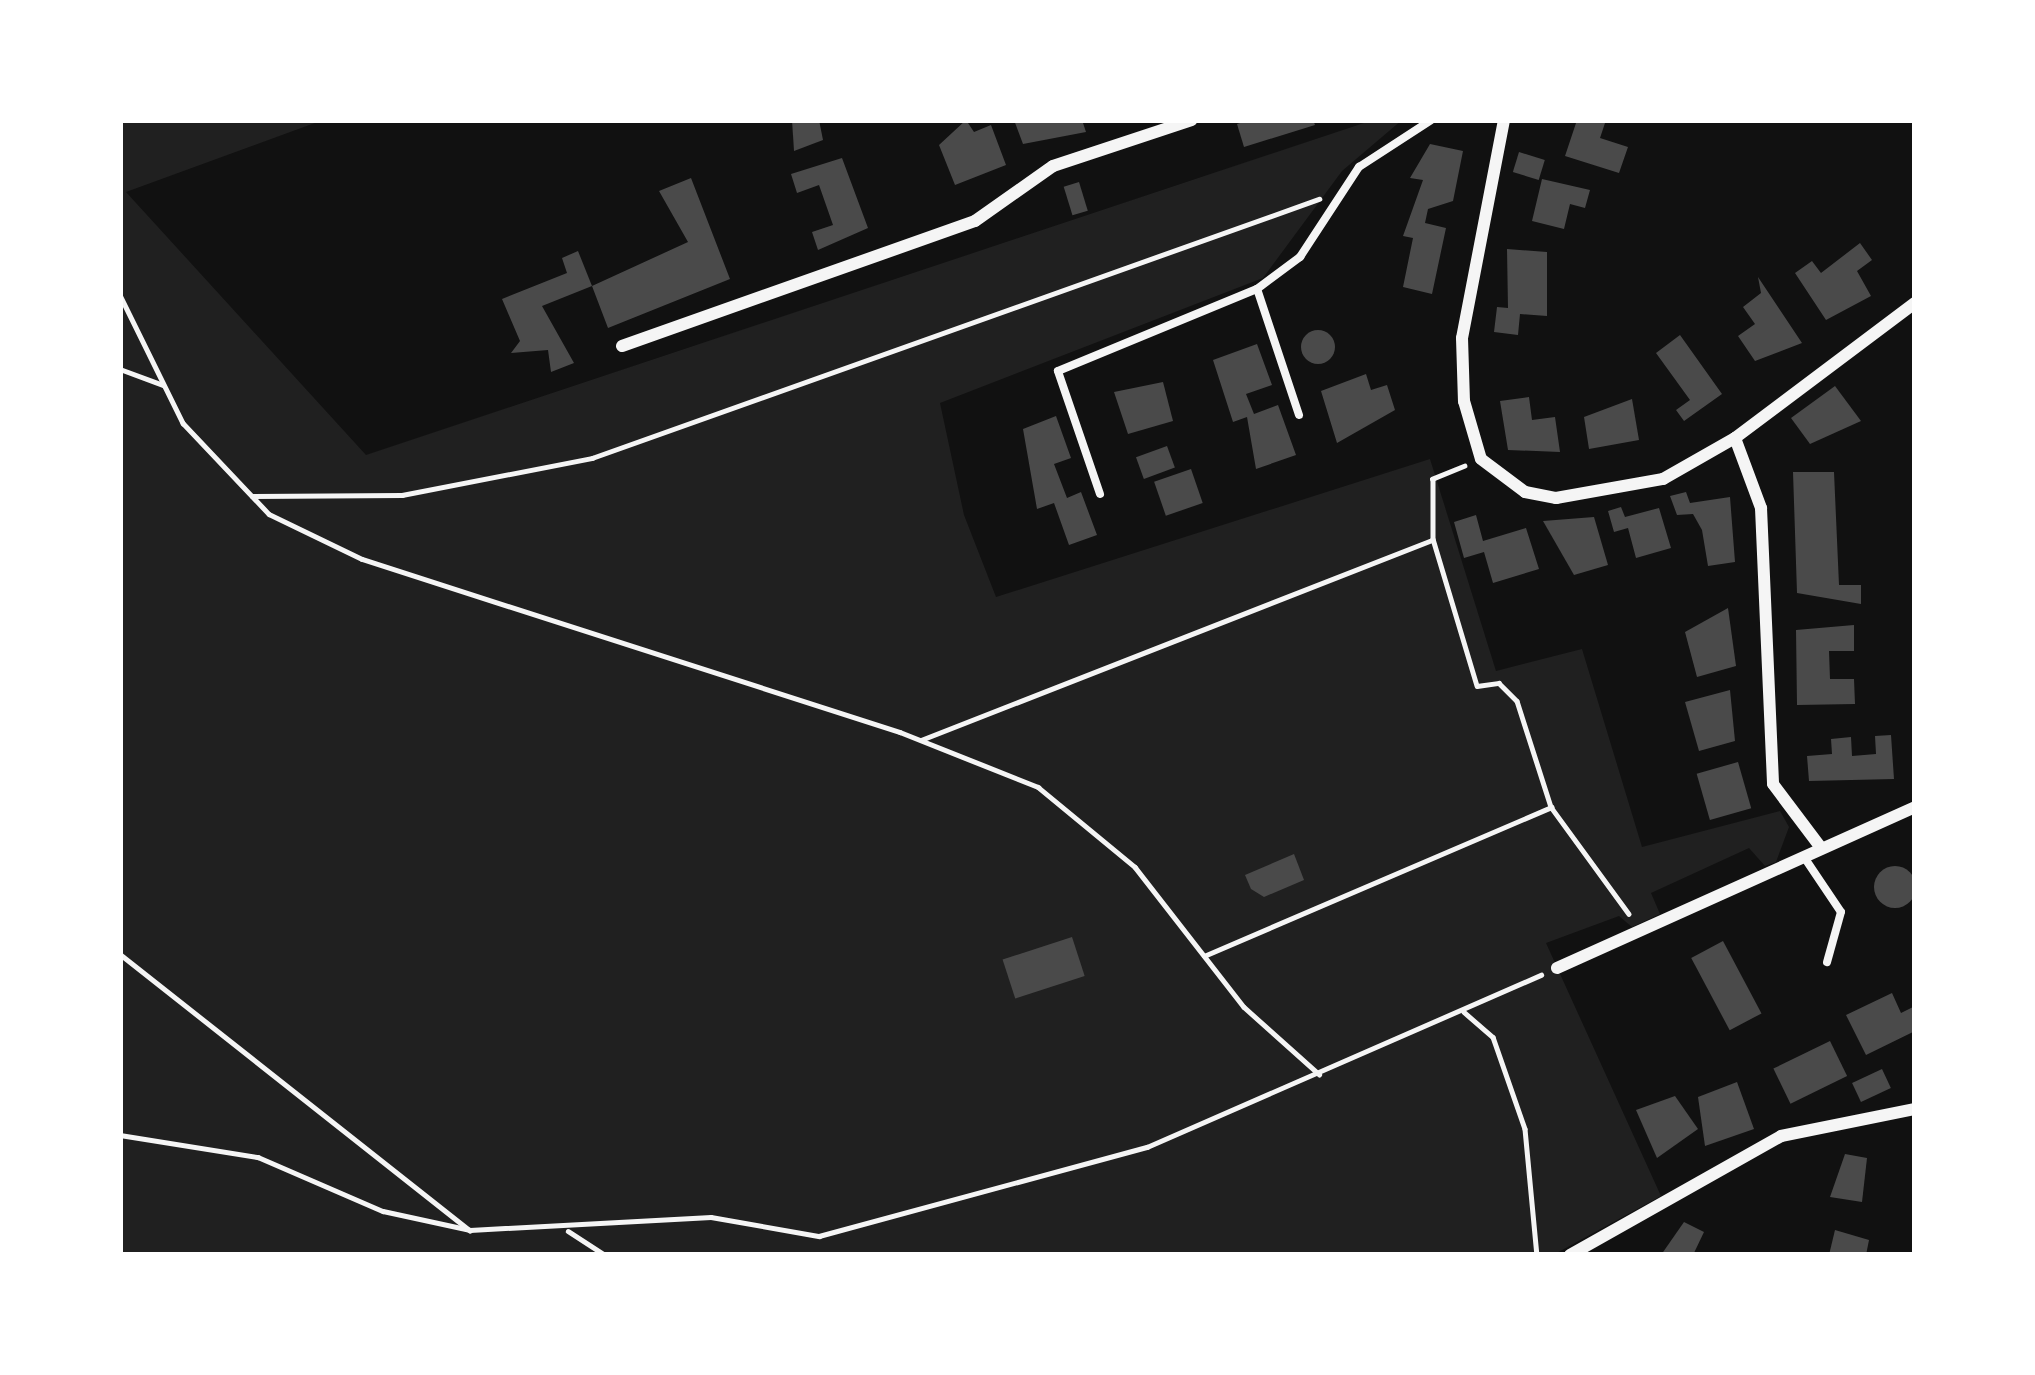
<!DOCTYPE html>
<html>
<head>
<meta charset="utf-8">
<style>
  body { margin:0 }
  #map { position:relative; width:2035px; height:1375px; overflow:hidden; background:#111; font-family:Raleway,sans-serif }
  div>[style] { position:absolute }
  [style*='--x'] { left:calc(var(--x)*1px); top:calc(var(--y)*1px); width:calc(var(--w)*1px); rotate:calc(var(--a)*1deg) }
  .green>* { inset:0; background:#202020 }
  .building>* { inset:0; background:#4a4a4a; transform-origin:0 0 }
  .round { border-radius:50% }
  .path>* { height:4.5px; margin:-2.25px; padding:0 2.25px; transform-origin:2.25px; border-radius:2.25px; background:#f5f5f5 }
  .service>* { height:8px; margin:-4px; padding:0 4px; transform-origin:4px; border-radius:4px; background:#f5f5f5 }
  .minor>* { height:12px; margin:-6px; padding:0 6px; transform-origin:6px; border-radius:6px; background:#f5f5f5 }
  span { translate:-50% -50%; white-space:nowrap; text-align:center; line-height:1.15; -webkit-text-stroke:9px #fff; paint-order:stroke }
  .frame { position:absolute; inset:0; border:123px solid #fff; pointer-events:none }
</style>
</head>
<body>
<div id="map">
  <div class="green">
    <div style="clip-path:polygon(120px 120px,323px 120px,126px 192px,366px 455px,1373px 120px,1402px 120px,1342px 171px,1263px 278px,940px 403px,964px 515px,996px 597px,1430px 459px,1496px 671px,1582px 649px,1642px 847px,1780px 811px,1789px 827px,1776px 862px,1765px 866px,1749px 848px,1651px 893px,1660px 914px,1632px 927px,1619px 916px,1546px 943px,1661px 1196px,1553px 1255px,120px 1255px)"></div>
  </div>
  <div class="building">
    <div style="clip-path:polygon(792px 120px,819px 120px,823px 140px,794px 151px)"></div>
    <div style="clip-path:polygon(966px 120px,974px 132px,991px 125px,1006px 165px,955px 185px,939px 145px)"></div>
    <div style="clip-path:polygon(1014px 120px,1082px 120px,1086px 132px,1023px 144px)"></div>
    <div style="clip-path:polygon(1249px 120px,1313px 120px,1315px 125px,1244px 147px,1237px 124px)"></div>
    <div style="clip-path:polygon(1577px 120px,1606px 120px,1600px 138px,1628px 147px,1619px 173px,1565px 156px)"></div>
    <div style="clip-path:polygon(1430px 144px,1463px 151px,1453px 201px,1428px 209px,1425px 223px,1446px 228px,1432px 294px,1403px 287px,1413px 238px,1403px 236px,1423px 180px,1410px 178px)"></div>
    <div style="left:1519px;top:152px;width:27px;height:21px;rotate:17deg"></div>
    <div style="clip-path:polygon(842px 158px,868px 228px,818px 250px,812px 232px,833px 225px,819px 185px,797px 193px,791px 174px)"></div>
    <div style="clip-path:polygon(691px 178px,730px 279px,608px 328px,592px 286px,688px 242px,659px 191px)"></div>
    <div style="clip-path:polygon(1542px 179px,1590px 190px,1585px 208px,1570px 204px,1564px 229px,1532px 221px)"></div>
    <div style="left:1079px;top:182px;width:30px;height:16px;rotate:73deg"></div>
    <div style="clip-path:polygon(1860px 243px,1872px 260px,1857px 271px,1871px 296px,1826px 320px,1795px 273px,1812px 261px,1821px 273px)"></div>
    <div style="clip-path:polygon(1507px 249px,1547px 252px,1547px 316px,1520px 314px,1518px 335px,1494px 332px,1497px 307px,1508px 308px)"></div>
    <div style="clip-path:polygon(578px 251px,592px 286px,542px 306px,574px 363px,551px 372px,548px 350px,511px 353px,520px 341px,502px 299px,567px 273px,562px 258px)"></div>
    <div style="clip-path:polygon(1758px 277px,1802px 343px,1755px 361px,1738px 336px,1755px 324px,1743px 307px,1761px 293px)"></div>
    <div class="round" style="left:1301px;top:330px;width:34px;height:34px"></div>
    <div style="clip-path:polygon(1680px 335px,1722px 394px,1684px 421px,1676px 410px,1690px 400px,1656px 353px)"></div>
    <div style="clip-path:polygon(1257px 344px,1272px 385px,1246px 394px,1254px 414px,1278px 405px,1296px 455px,1256px 469px,1247px 417px,1233px 422px,1213px 360px)"></div>
    <div style="clip-path:polygon(1366px 374px,1371px 390px,1387px 385px,1395px 410px,1337px 443px,1321px 391px)"></div>
    <div style="clip-path:polygon(1163px 382px,1173px 421px,1128px 434px,1114px 392px)"></div>
    <div style="clip-path:polygon(1835px 386px,1861px 421px,1810px 444px,1791px 418px)"></div>
    <div style="clip-path:polygon(1529px 397px,1532px 420px,1555px 417px,1560px 452px,1508px 450px,1500px 401px)"></div>
    <div style="clip-path:polygon(1632px 399px,1639px 440px,1589px 449px,1584px 417px)"></div>
    <div style="clip-path:polygon(1056px 416px,1071px 458px,1054px 464px,1067px 498px,1081px 492px,1097px 535px,1069px 545px,1054px 503px,1037px 509px,1023px 429px)"></div>
    <div style="left:1167px;top:446px;width:23px;height:33px;rotate:70deg"></div>
    <div style="left:1191px;top:469px;width:36px;height:39px;rotate:71deg"></div>
    <div style="clip-path:polygon(1793px 472px,1834px 472px,1839px 585px,1861px 585px,1861px 604px,1797px 593px)"></div>
    <div style="clip-path:polygon(1686px 492px,1690px 503px,1730px 497px,1735px 562px,1708px 566px,1702px 530px,1693px 514px,1677px 515px,1670px 496px)"></div>
    <div style="clip-path:polygon(1621px 507px,1625px 517px,1659px 508px,1671px 548px,1636px 558px,1628px 528px,1614px 532px,1608px 511px)"></div>
    <div style="clip-path:polygon(1476px 515px,1483px 541px,1526px 528px,1539px 569px,1493px 583px,1484px 552px,1464px 558px,1454px 522px)"></div>
    <div style="clip-path:polygon(1594px 517px,1608px 565px,1574px 575px,1543px 521px)"></div>
    <div style="clip-path:polygon(1728px 608px,1736px 666px,1697px 677px,1685px 632px)"></div>
    <div style="clip-path:polygon(1854px 625px,1854px 651px,1829px 651px,1830px 679px,1854px 679px,1855px 704px,1797px 705px,1796px 630px)"></div>
    <div style="clip-path:polygon(1730px 690px,1735px 741px,1699px 751px,1685px 702px)"></div>
    <div style="clip-path:polygon(1891px 735px,1894px 779px,1809px 781px,1807px 756px,1832px 754px,1831px 739px,1851px 737px,1852px 756px,1876px 754px,1875px 736px)"></div>
    <div style="left:1738px;top:762px;width:48px;height:43px;rotate:74deg"></div>
    <div style="clip-path:polygon(1294px 854px,1304px 880px,1264px 897px,1251px 889px,1245px 875px)"></div>
    <div class="round" style="left:1874px;top:866px;width:42px;height:42px"></div>
    <div style="left:1072px;top:937px;width:41px;height:73px;rotate:72deg"></div>
    <div style="left:1723px;top:941px;width:82px;height:36px;rotate:62deg"></div>
    <div style="clip-path:polygon(1892px 993px,1901px 1013px,1915px 1006px,1915px 1031px,1866px 1055px,1846px 1015px)"></div>
    <div style="left:1830px;top:1041px;width:39px;height:63px;rotate:64deg"></div>
    <div style="left:1882px;top:1069px;width:21px;height:33px;rotate:65deg"></div>
    <div style="clip-path:polygon(1737px 1082px,1754px 1129px,1705px 1146px,1698px 1097px)"></div>
    <div style="clip-path:polygon(1675px 1096px,1698px 1129px,1657px 1158px,1636px 1110px)"></div>
    <div style="clip-path:polygon(1845px 1154px,1867px 1158px,1862px 1202px,1830px 1197px)"></div>
    <div style="clip-path:polygon(1684px 1222px,1704px 1232px,1693px 1255px,1661px 1255px)"></div>
    <div style="clip-path:polygon(1835px 1230px,1869px 1240px,1866px 1255px,1829px 1255px)"></div>
  </div>
  <div class="path">
    <div style="--x:120;--y:295;--w:143;--a:63.8"></div>
    <div style="--x:183;--y:423;--w:125;--a:46.6"></div>
    <div style="--x:269;--y:514;--w:103;--a:25.8"></div>
    <div style="--x:362;--y:559;--w:565;--a:17.83"></div>
    <div style="--x:900;--y:732;--w:149;--a:21.7"></div>
    <div style="--x:1038;--y:787;--w:126;--a:39.5"></div>
    <div style="--x:1135;--y:867;--w:177;--a:52.1"></div>
    <div style="--x:1244;--y:1007;--w:101;--a:41.8"></div>
    <div style="--x:120;--y:369;--w:46;--a:20.4"></div>
    <div style="--x:1465;--y:466;--w:35;--a:158"></div>
    <div style="--x:1433;--y:479;--w:60;--a:90"></div>
    <div style="--x:1433;--y:539;--w:153;--a:73.3"></div>
    <div style="--x:1477;--y:686;--w:22;--a:-8"></div>
    <div style="--x:1499;--y:683;--w:25;--a:45"></div>
    <div style="--x:1517;--y:701;--w:111;--a:72.2"></div>
    <div style="--x:1551;--y:807;--w:132;--a:53.9"></div>
    <div style="--x:252;--y:496;--w:150;--a:-0.4"></div>
    <div style="--x:402;--y:495;--w:194;--a:-11"></div>
    <div style="--x:592;--y:458;--w:772;--a:-19.61"></div>
    <div style="--x:921;--y:740;--w:549;--a:-21.37"></div>
    <div style="--x:120;--y:954;--w:446;--a:38.3"></div>
    <div style="--x:1204;--y:956;--w:378;--a:-23.2"></div>
    <div style="--x:1464;--y:1012;--w:38;--a:41"></div>
    <div style="--x:1493;--y:1037;--w:97;--a:70.8"></div>
    <div style="--x:1525;--y:1129;--w:127;--a:84.6"></div>
    <div style="--x:120;--y:1135;--w:140;--a:9.1"></div>
    <div style="--x:258;--y:1157;--w:136;--a:23.4"></div>
    <div style="--x:383;--y:1211;--w:89;--a:12.3"></div>
    <div style="--x:470;--y:1230;--w:241;--a:-3.1"></div>
    <div style="--x:711;--y:1217;--w:110;--a:10"></div>
    <div style="--x:819;--y:1236;--w:340;--a:-15.2"></div>
    <div style="--x:1147;--y:1147;--w:430;--a:-23.6"></div>
    <div style="--x:568;--y:1231;--w:44;--a:33"></div>
  </div>
  <div class="service">
    <div style="--x:1299;--y:415;--w:133;--a:-108.4"></div>
    <div style="--x:1257;--y:289;--w:54;--a:-36.7"></div>
    <div style="--x:1300;--y:257;--w:108;--a:-56.8"></div>
    <div style="--x:1359;--y:167;--w:86;--a:-33.1"></div>
    <div style="--x:1100;--y:494;--w:130;--a:-108.9"></div>
    <div style="--x:1058;--y:371;--w:215;--a:-22.4"></div>
    <div style="--x:1804;--y:857;--w:66;--a:56.1"></div>
    <div style="--x:1841;--y:912;--w:52;--a:105.6"></div>
  </div>
  <div class="minor">
    <div style="--x:1504;--y:120;--w:222;--a:100.9"></div>
    <div style="--x:1462;--y:338;--w:63;--a:88.2"></div>
    <div style="--x:1464;--y:401;--w:60;--a:73.7"></div>
    <div style="--x:1481;--y:459;--w:55;--a:36.9"></div>
    <div style="--x:1525;--y:492;--w:32;--a:11"></div>
    <div style="--x:1556;--y:498;--w:109;--a:-10.1"></div>
    <div style="--x:1663;--y:479;--w:83;--a:-29.7"></div>
    <div style="--x:1735;--y:438;--w:75;--a:69.6"></div>
    <div style="--x:1761;--y:508;--w:276;--a:87.5"></div>
    <div style="--x:1773;--y:784;--w:80;--a:53.1"></div>
    <div style="--x:622;--y:346;--w:374;--a:-19.5"></div>
    <div style="--x:975;--y:221;--w:95;--a:-35.2"></div>
    <div style="--x:1053;--y:166;--w:146;--a:-18.3"></div>
    <div style="--x:1735;--y:438;--w:225;--a:-36.9"></div>
    <div style="--x:1557;--y:968;--w:393;--a:-24.2"></div>
    <div style="--x:1570;--y:1255;--w:242;--a:-29.4"></div>
    <div style="--x:1781;--y:1136;--w:137;--a:-11.4"></div>
  </div>
  <div class="frame"></div>
</div>
</body>
</html>
